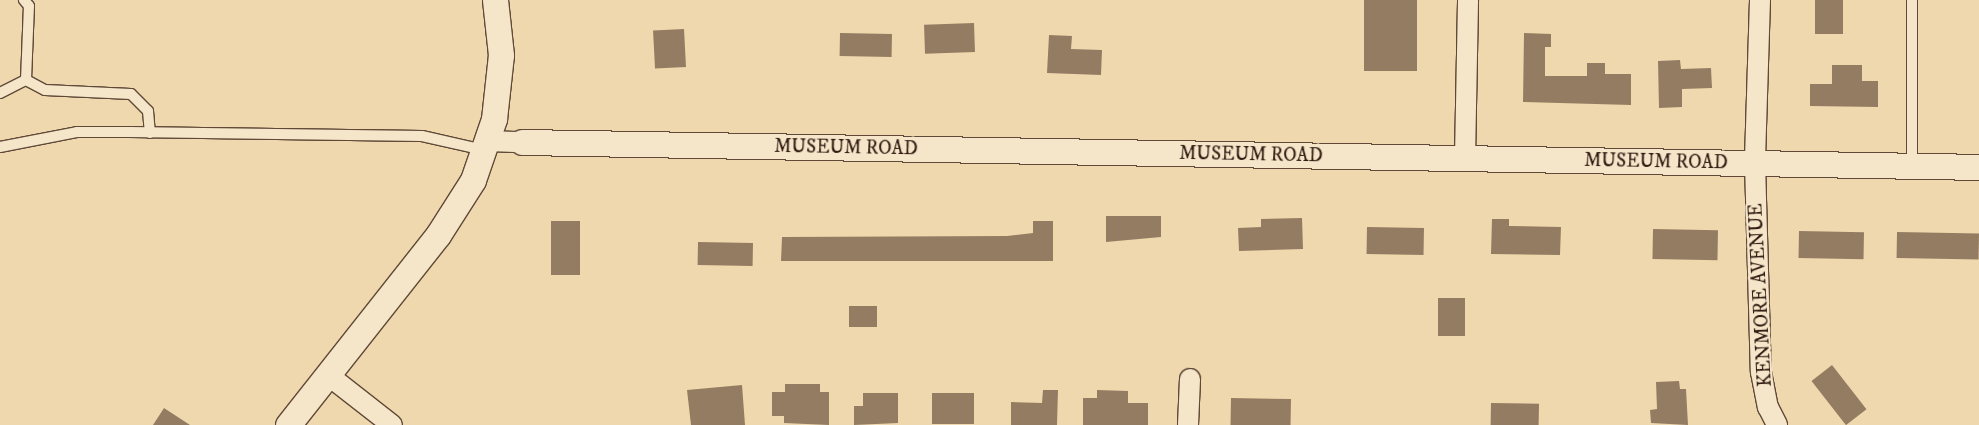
<!DOCTYPE html>
<html>
<head>
<meta charset="utf-8">
<style>
  body { margin:0 }
  #map { position:relative; width:1979px; height:425px; overflow:hidden; background:#efd8ae; font-family:"IM FELL DW Pica",serif }
  div>[style] { position:absolute }
  [style*='--x'] { left:calc(var(--x)*1px); top:calc(var(--y)*1px); width:calc(var(--w)*1px); rotate:calc(var(--a)*1deg) }
  .building>* { inset:0; background:#947c62; transform-origin:0 0 }
  .roads { filter:drop-shadow(1px 0 #604938) drop-shadow(-1px 0 #604938) drop-shadow(0 1px #604938) drop-shadow(0 -1px #604938) }
  .service>* { height:10px; margin:-5px; padding:0 5px; transform-origin:5px; border-radius:5px; background:#f5e6ca }
  .minor>* { height:20px; margin:-10px; padding:0 10px; transform-origin:10px; border-radius:10px; background:#f5e6ca }
  .tertiary>* { height:25px; margin:-12.5px; padding:0 12.5px; transform-origin:12.5px; border-radius:12.5px; background:#f5e6ca }
  span { translate:-50% -50%; white-space:nowrap; text-align:center; line-height:1.15; -webkit-text-stroke:4.5px #f5e6ca; paint-order:stroke }
  .street-label { font-size:19px; color:#311910 }
</style>
</head>
<body>
<div id="map">
  <div class="building">
    <div style="left:1364px;top:0;width:53px;height:71px"></div>
    <div style="left:1815px;top:0;width:28px;height:34px"></div>
    <div style="left:974px;top:23px;width:29px;height:50px;rotate:88deg"></div>
    <div style="left:684px;top:29px;width:38px;height:31px;rotate:87deg"></div>
    <div style="left:840px;top:33px;width:52px;height:23px;rotate:1deg"></div>
    <div style="clip-path:polygon(1524px 33px,1551px 34px,1551px 47px,1545px 47px,1545px 76px,1587px 76px,1587px 63px,1605px 63px,1605px 74px,1631px 74px,1631px 105px,1523px 102px)"></div>
    <div style="clip-path:polygon(1049px 35px,1072px 36px,1071px 49px,1102px 50px,1101px 75px,1047px 73px)"></div>
    <div style="clip-path:polygon(1680px 60px,1681px 69px,1711px 68px,1712px 88px,1682px 89px,1682px 107px,1659px 108px,1658px 61px)"></div>
    <div style="clip-path:polygon(1832px 65px,1862px 65px,1862px 81px,1878px 81px,1878px 107px,1810px 106px,1810px 84px,1832px 84px)"></div>
    <div style="clip-path:polygon(1106px 216px,1161px 216px,1161px 237px,1106px 242px)"></div>
    <div style="clip-path:polygon(1302px 218px,1303px 249px,1239px 251px,1238px 228px,1261px 227px,1261px 219px)"></div>
    <div style="clip-path:polygon(1492px 219px,1509px 219px,1509px 226px,1561px 227px,1560px 255px,1491px 254px)"></div>
    <div style="left:551px;top:221px;width:29px;height:54px"></div>
    <div style="clip-path:polygon(1033px 221px,1053px 221px,1053px 261px,781px 261px,782px 237px,1007px 236px,1033px 233px)"></div>
    <div style="left:1367px;top:227px;width:57px;height:27px;rotate:1deg"></div>
    <div style="left:1653px;top:229px;width:65px;height:30px;rotate:1deg"></div>
    <div style="left:1799px;top:231px;width:65px;height:27px;rotate:1deg"></div>
    <div style="left:1897px;top:232px;width:82px;height:26px;rotate:1deg"></div>
    <div style="left:698px;top:242px;width:55px;height:23px;rotate:1deg"></div>
    <div style="left:1438px;top:298px;width:27px;height:38px"></div>
    <div style="left:877px;top:306px;width:21px;height:28px;rotate:90deg"></div>
    <div style="left:1832px;top:365px;width:56px;height:26px;rotate:52deg"></div>
    <div style="clip-path:polygon(1679px 381px,1680px 389px,1686px 389px,1688px 425px,1651px 423px,1650px 410px,1657px 409px,1656px 382px)"></div>
    <div style="clip-path:polygon(785px 384px,820px 384px,820px 392px,829px 392px,829px 425px,784px 423px,784px 416px,772px 416px,772px 392px,785px 392px)"></div>
    <div style="clip-path:polygon(742px 385px,745px 425px,691px 425px,687px 390px)"></div>
    <div style="clip-path:polygon(1043px 390px,1058px 390px,1057px 425px,1011px 425px,1011px 402px,1042px 403px)"></div>
    <div style="clip-path:polygon(1097px 390px,1128px 391px,1128px 403px,1148px 403px,1148px 425px,1083px 425px,1083px 398px,1097px 398px)"></div>
    <div style="clip-path:polygon(863px 393px,898px 393px,898px 423px,854px 425px,854px 406px,863px 406px)"></div>
    <div style="left:932px;top:393px;width:42px;height:31px"></div>
    <div style="left:1231px;top:398px;width:60px;height:27px;rotate:1deg"></div>
    <div style="left:1491px;top:403px;width:48px;height:22px;rotate:1deg"></div>
    <div style="clip-path:polygon(164px 408px,190px 425px,153px 425px)"></div>
  </div>
  <div class="roads">
    <div class="service">
      <div style="--x:1912;--y:0;--w:166;--a:90"></div>
      <div style="--x:26;--y:80;--w:21;--a:28"></div>
      <div style="--x:45;--y:90;--w:86;--a:2.7"></div>
      <div style="--x:131;--y:94;--w:24;--a:45"></div>
      <div style="--x:148;--y:111;--w:22;--a:85"></div>
      <div style="--x:0;--y:93;--w:29;--a:-27"></div>
      <div style="--x:26;--y:80;--w:74;--a:-87.7"></div>
      <div style="--x:29;--y:6;--w:8;--a:-130"></div>
      <div style="--x:0;--y:147;--w:78;--a:-11"></div>
      <div style="--x:77;--y:132;--w:53;--a:0"></div>
      <div style="--x:130;--y:132;--w:292;--a:0.8"></div>
      <div style="--x:422;--y:136;--w:64;--a:12.7"></div>
    </div>
    <div class="minor">
      <div style="--x:1760;--y:0;--w:163;--a:91.8"></div>
      <div style="--x:1755;--y:163;--w:209;--a:88.4"></div>
      <div style="--x:1761;--y:372;--w:36;--a:79"></div>
      <div style="--x:1768;--y:407;--w:20;--a:63"></div>
      <div style="--x:488;--y:141;--w:34;--a:2"></div>
      <div style="--x:1465;--y:158;--w:158;--a:-88.9"></div>
      <div style="--x:328;--y:375;--w:81;--a:38"></div>
      <div style="--x:1188;--y:425;--w:46;--a:-87.5"></div>
    </div>
    <div class="tertiary">
      <div style="--x:522;--y:142;--w:1457;--a:0.98"></div>
      <div style="--x:288;--y:425;--w:242;--a:-51.7"></div>
      <div style="--x:438;--y:235;--w:65;--a:-57.5"></div>
      <div style="--x:473;--y:180;--w:65;--a:-71"></div>
      <div style="--x:494;--y:119;--w:64;--a:-83.8"></div>
      <div style="--x:501;--y:55;--w:55;--a:-96.2"></div>
    </div>
  </div>
  <div class="street-label">
    <span style="left:846px;top:148px;rotate:1deg">MUSEUM ROAD</span>
    <span style="left:1251px;top:155px;rotate:1deg">MUSEUM ROAD</span>
    <span style="left:1656px;top:162px;rotate:1deg">MUSEUM ROAD</span>
    <span style="left:1761px;top:295px;rotate:-93deg">KENMORE AVENUE</span>
  </div>
</div>
</body>
</html>
